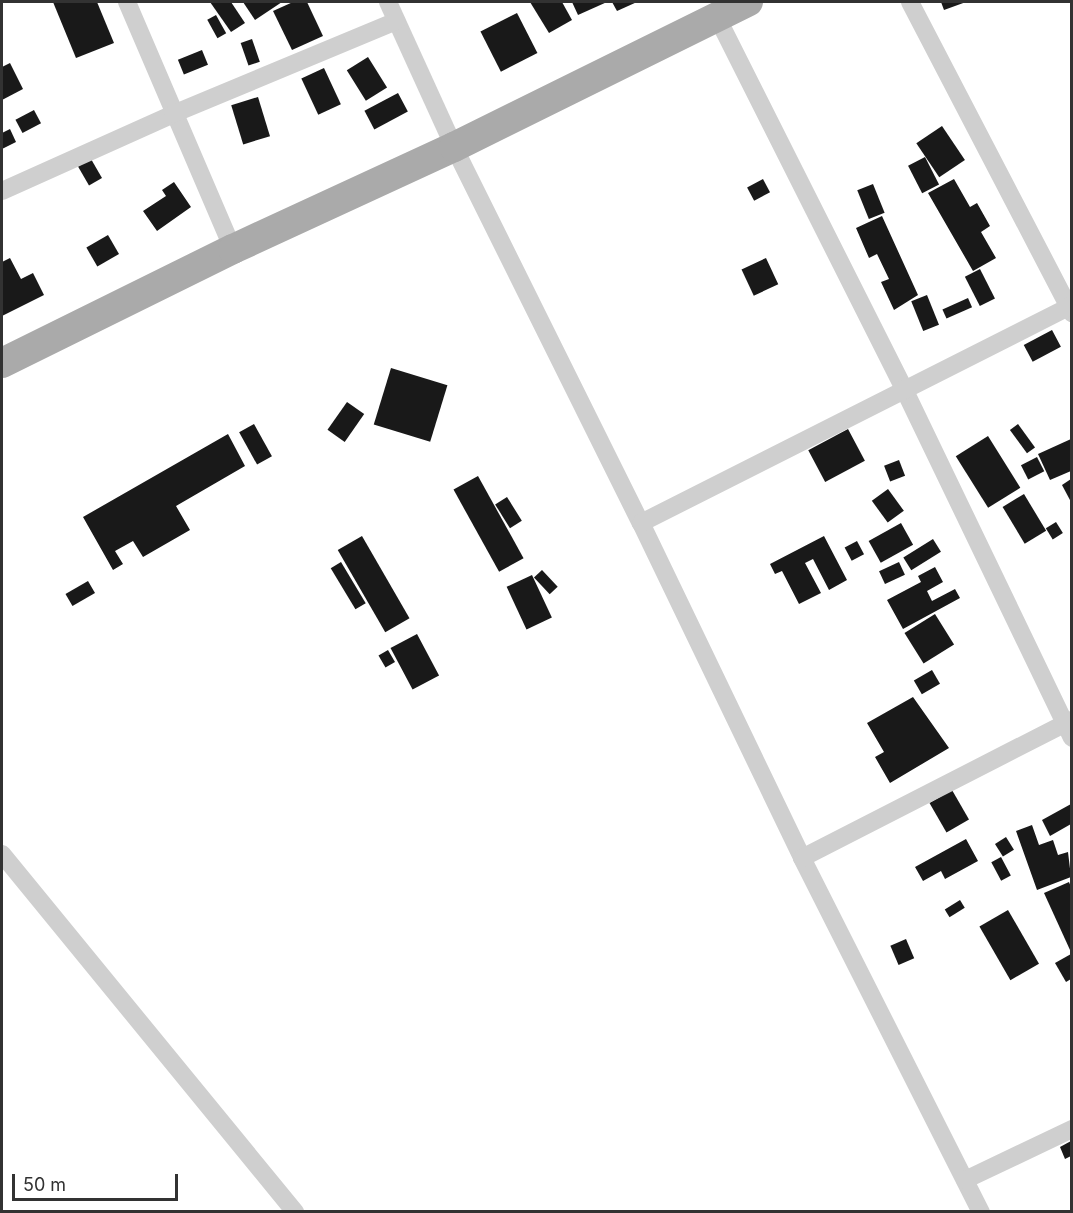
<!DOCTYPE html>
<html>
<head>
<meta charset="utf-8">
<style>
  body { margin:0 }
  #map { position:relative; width:1073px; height:1213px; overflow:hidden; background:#fff; font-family:Inter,sans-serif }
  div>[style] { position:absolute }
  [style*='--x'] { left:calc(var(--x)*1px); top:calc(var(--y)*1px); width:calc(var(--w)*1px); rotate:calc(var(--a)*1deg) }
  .building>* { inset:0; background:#191919; transform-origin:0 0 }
  .street>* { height:18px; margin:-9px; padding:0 9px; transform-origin:9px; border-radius:9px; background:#cfcfcf }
  .primary>* { height:30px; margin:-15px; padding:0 15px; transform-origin:15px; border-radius:15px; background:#aaa }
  span { translate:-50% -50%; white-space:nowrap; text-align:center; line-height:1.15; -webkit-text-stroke:6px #fff; paint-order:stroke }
  .frame { position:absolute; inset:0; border:3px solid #323232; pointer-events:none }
  .scale { position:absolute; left:12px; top:1174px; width:166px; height:27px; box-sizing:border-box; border:3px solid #323232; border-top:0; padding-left:8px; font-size:18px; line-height:21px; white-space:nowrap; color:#323232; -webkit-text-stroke:4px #fff; paint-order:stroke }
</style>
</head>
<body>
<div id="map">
  <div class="building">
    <div style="clip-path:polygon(53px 2px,97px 2px,114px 43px,76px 58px)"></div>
    <div style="clip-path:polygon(210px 2px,231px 2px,245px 23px,231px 32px)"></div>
    <div style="clip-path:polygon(243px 2px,282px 2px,255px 20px)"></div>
    <div style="clip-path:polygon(293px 2px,307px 2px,323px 36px,292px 50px,273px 11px)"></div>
    <div style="clip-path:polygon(530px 2px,562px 2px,572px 20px,549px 33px)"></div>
    <div style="clip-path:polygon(572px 2px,607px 2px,578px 15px)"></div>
    <div style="clip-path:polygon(612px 2px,637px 2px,617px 11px)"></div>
    <div style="clip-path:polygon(941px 2px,966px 2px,944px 10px)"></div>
    <div style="left:517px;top:13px;width:45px;height:41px;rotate:63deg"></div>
    <div style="left:216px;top:15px;width:21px;height:10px;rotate:61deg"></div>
    <div style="left:252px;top:39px;width:24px;height:12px;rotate:71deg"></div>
    <div style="left:202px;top:50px;width:16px;height:26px;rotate:68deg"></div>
    <div style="left:368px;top:57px;width:36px;height:25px;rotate:58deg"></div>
    <div style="clip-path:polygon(10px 63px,23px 89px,2px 100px,2px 67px)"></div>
    <div style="left:324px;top:68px;width:40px;height:25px;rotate:65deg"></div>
    <div style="left:398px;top:93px;width:21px;height:38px;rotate:62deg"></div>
    <div style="left:258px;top:97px;width:41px;height:28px;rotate:73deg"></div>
    <div style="left:34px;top:110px;width:15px;height:21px;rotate:62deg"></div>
    <div style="left:942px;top:126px;width:41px;height:31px;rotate:56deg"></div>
    <div style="clip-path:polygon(10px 129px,16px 142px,2px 149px,2px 133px)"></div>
    <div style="left:925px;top:157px;width:31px;height:19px;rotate:63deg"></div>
    <div style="left:91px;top:159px;width:22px;height:15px;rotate:60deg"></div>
    <div style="left:763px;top:179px;width:15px;height:18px;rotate:62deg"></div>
    <div style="clip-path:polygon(954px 179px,970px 207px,977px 203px,990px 226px,981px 232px,996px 258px,973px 271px,928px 193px)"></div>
    <div style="clip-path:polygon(174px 182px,191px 207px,157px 231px,143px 211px,166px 196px,162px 190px)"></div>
    <div style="left:873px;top:184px;width:31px;height:17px;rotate:68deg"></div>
    <div style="clip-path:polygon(882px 216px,918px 295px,894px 310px,881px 282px,889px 279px,877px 254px,869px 258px,856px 228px)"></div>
    <div style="left:108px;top:235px;width:22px;height:25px;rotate:60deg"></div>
    <div style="clip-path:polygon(10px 258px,21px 279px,33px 273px,44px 295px,2px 316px,2px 262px)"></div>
    <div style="left:766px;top:258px;width:29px;height:27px;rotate:65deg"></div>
    <div style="left:980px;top:269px;width:33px;height:17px;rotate:63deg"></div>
    <div style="left:927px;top:295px;width:32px;height:17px;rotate:68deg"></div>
    <div style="left:968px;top:298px;width:10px;height:28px;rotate:66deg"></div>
    <div style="left:1052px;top:330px;width:19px;height:32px;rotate:62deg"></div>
    <div style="left:391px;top:368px;width:59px;height:59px;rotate:17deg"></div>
    <div style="left:347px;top:402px;width:21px;height:34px;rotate:35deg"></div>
    <div style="left:254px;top:424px;width:37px;height:17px;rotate:61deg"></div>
    <div style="left:1018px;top:424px;width:29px;height:10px;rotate:54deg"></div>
    <div style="left:848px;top:429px;width:36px;height:45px;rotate:62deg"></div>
    <div style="clip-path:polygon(228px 434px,245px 466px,176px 506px,190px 530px,143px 557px,133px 541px,115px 551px,123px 564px,113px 570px,83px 517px)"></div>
    <div style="left:988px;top:436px;width:61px;height:38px;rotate:58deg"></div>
    <div style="clip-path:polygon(1071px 439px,1071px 471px,1050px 480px,1038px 454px)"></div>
    <div style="left:1037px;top:457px;width:16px;height:18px;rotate:63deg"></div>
    <div style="left:899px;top:460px;width:17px;height:16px;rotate:69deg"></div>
    <div style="left:478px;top:476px;width:94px;height:28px;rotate:61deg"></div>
    <div style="clip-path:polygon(1071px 479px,1071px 502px,1062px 485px)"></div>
    <div style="left:888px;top:489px;width:27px;height:20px;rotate:54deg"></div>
    <div style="left:1024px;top:494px;width:43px;height:25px;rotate:59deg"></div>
    <div style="left:507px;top:497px;width:28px;height:14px;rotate:58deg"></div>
    <div style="left:1056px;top:522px;width:13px;height:12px;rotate:58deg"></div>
    <div style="left:901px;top:523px;width:25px;height:37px;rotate:61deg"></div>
    <div style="left:362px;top:536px;width:95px;height:28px;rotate:60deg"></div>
    <div style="clip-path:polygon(824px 536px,847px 580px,829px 590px,813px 559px,805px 563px,821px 593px,799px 604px,782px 571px,775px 574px,770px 564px)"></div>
    <div style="left:933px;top:539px;width:15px;height:35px;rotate:58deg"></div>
    <div style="left:857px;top:541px;width:15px;height:14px;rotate:62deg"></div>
    <div style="left:341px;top:562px;width:48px;height:12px;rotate:59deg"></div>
    <div style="left:899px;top:562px;width:14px;height:22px;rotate:65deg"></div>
    <div style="clip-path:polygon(935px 567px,943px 582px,927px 591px,932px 601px,955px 589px,960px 598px,903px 629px,887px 600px,921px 582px,918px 576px)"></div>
    <div style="left:542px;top:570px;width:23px;height:11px;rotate:47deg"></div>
    <div style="left:532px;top:575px;width:47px;height:28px;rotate:65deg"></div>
    <div style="left:88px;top:581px;width:14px;height:26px;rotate:60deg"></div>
    <div style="left:935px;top:614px;width:36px;height:36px;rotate:58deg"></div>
    <div style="left:417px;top:634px;width:47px;height:30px;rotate:62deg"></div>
    <div style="left:388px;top:650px;width:14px;height:11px;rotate:60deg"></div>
    <div style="left:932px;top:670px;width:16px;height:21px;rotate:60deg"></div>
    <div style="clip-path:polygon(913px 697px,949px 748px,890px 783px,875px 757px,884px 752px,867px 723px)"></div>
    <div style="left:952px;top:790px;width:34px;height:26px;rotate:60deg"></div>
    <div style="clip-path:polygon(1071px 804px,1071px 824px,1050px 836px,1042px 820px)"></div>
    <div style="clip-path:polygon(1032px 825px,1039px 845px,1053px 840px,1058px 855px,1068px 852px,1071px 877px,1037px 890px,1016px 831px)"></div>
    <div style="left:1006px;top:837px;width:15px;height:13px;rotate:58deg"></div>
    <div style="clip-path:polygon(966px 839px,978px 861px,945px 879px,941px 871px,923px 881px,915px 867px)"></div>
    <div style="left:1001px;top:857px;width:21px;height:11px;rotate:62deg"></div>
    <div style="clip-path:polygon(1069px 882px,1071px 887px,1070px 950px,1044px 893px)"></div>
    <div style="left:960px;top:900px;width:9px;height:18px;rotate:58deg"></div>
    <div style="left:1008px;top:910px;width:62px;height:33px;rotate:60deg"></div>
    <div style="left:906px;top:939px;width:21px;height:17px;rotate:67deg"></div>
    <div style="clip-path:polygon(1071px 954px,1071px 979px,1066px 982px,1055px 963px)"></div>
    <div style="clip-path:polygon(1071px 1141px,1071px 1156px,1065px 1159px,1060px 1147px)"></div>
  </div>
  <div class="street">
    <div style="--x:127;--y:2;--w:269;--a:66.8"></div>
    <div style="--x:388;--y:2;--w:159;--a:65.5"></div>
    <div style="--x:454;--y:147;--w:420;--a:63.6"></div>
    <div style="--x:641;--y:523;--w:372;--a:64.3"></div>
    <div style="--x:802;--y:858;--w:397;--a:63.2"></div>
    <div style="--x:910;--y:2;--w:351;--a:62.5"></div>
    <div style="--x:717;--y:17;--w:416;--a:63.3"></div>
    <div style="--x:904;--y:389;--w:387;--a:64.3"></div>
    <div style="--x:2;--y:191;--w:188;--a:-24.2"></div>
    <div style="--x:173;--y:114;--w:242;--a:-22.6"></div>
    <div style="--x:641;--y:523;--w:483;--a:-26.8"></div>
    <div style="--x:2;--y:854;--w:463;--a:50.7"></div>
    <div style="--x:802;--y:858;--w:303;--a:-27.1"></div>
    <div style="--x:965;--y:1180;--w:119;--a:-25.5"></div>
  </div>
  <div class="primary">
    <div style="--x:2;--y:363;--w:258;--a:-26.3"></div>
    <div style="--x:233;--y:249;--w:243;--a:-24.8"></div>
    <div style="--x:454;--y:147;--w:328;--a:-26.3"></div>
  </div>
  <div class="frame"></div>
  <div class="scale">50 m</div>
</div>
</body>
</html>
